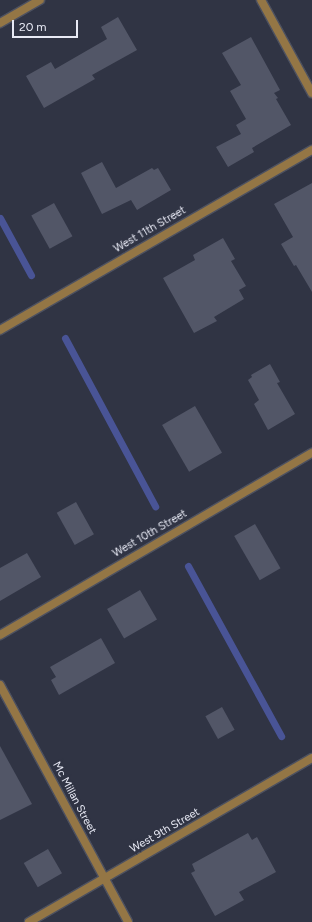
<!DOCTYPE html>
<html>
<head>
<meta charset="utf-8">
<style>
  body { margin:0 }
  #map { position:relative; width:312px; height:922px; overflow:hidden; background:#303444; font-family:Figtree,sans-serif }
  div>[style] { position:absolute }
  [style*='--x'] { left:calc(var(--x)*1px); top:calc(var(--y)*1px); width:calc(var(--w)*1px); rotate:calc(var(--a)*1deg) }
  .stream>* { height:7px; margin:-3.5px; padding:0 3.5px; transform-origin:3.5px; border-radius:3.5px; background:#495496 }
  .building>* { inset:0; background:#525667; transform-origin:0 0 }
  .roads { filter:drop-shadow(1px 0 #4d5160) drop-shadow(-1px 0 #4d5160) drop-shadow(0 1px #4d5160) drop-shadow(0 -1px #4d5160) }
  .street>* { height:8px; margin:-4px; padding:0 4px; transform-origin:4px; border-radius:4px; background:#947645 }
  span { translate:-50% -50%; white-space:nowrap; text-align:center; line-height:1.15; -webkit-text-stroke:3.5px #303444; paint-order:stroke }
  .street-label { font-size:11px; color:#e8eaf5 }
  .scale { position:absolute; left:12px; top:20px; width:66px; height:18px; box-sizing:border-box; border:2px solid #e8eaf5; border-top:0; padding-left:5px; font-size:12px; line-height:14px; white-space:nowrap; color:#e8eaf5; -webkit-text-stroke:3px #303444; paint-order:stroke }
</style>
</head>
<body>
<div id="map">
  <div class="stream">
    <div style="--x:0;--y:218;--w:65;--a:61.5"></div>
    <div style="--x:65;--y:338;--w:191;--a:61.8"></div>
    <div style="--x:188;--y:566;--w:194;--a:61.3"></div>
  </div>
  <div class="building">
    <div style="clip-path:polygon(118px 17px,137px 50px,92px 75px,95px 79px,44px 108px,26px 76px,51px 62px,55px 69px,107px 39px,101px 27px)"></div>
    <div style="clip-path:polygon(251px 37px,280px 90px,274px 93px,278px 98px,276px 99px,291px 125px,252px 148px,254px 152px,228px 167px,216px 147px,241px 134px,236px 125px,246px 119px,230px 91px,241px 85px,222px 53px)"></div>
    <div style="clip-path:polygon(102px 162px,116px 188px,152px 168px,154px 170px,158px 168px,171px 190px,137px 210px,131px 200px,102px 214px,81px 173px)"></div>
    <div style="clip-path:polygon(312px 183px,312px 292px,296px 265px,294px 266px,281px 244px,293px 237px,274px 204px)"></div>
    <div style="left:54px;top:203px;width:38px;height:26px;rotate:61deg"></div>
    <div style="clip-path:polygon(223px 238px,235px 259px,231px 261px,246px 286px,239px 290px,244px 299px,214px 317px,217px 321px,194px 333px,163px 278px,195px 260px,193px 255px)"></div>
    <div style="clip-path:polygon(270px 364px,280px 382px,277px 383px,295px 414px,268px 430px,254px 404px,259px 400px,248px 380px,252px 377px,251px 375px)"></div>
    <div style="left:195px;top:406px;width:54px;height:38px;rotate:60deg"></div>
    <div style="left:76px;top:502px;width:37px;height:22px;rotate:61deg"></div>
    <div style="left:255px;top:524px;width:51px;height:24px;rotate:60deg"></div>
    <div style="clip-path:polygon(27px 553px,41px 577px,0 601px,0 568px)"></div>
    <div style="left:140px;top:590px;width:34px;height:38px;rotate:60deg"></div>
    <div style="clip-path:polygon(101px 638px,115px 663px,59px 695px,51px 680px,56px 677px,50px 667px)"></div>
    <div style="left:222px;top:707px;width:26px;height:19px;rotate:61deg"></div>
    <div style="clip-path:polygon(0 746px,32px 804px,0 820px)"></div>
    <div style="clip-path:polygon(248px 833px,252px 840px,257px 837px,276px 872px,239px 892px,244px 900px,215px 916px,191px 873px,195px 871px,192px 864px)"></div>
    <div style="left:48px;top:849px;width:28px;height:28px;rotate:60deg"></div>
  </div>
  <div class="roads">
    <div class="street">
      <div style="--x:261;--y:0;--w:106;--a:61.3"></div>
      <div style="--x:0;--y:23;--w:46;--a:-29.9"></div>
      <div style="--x:0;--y:330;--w:360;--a:-30"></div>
      <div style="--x:0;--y:635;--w:361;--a:-30.3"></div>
      <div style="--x:0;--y:685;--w:269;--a:61.6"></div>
      <div style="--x:29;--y:922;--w:327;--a:-30.1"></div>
    </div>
  </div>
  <div class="street-label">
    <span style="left:150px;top:230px;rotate:-30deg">West 11th Street</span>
    <span style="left:150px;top:534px;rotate:-30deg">West 10th Street</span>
    <span style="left:74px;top:798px;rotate:62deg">Mc Millan Street</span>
    <span style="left:165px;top:831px;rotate:-30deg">West 9th Street</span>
  </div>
  <div class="scale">20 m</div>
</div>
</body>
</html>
